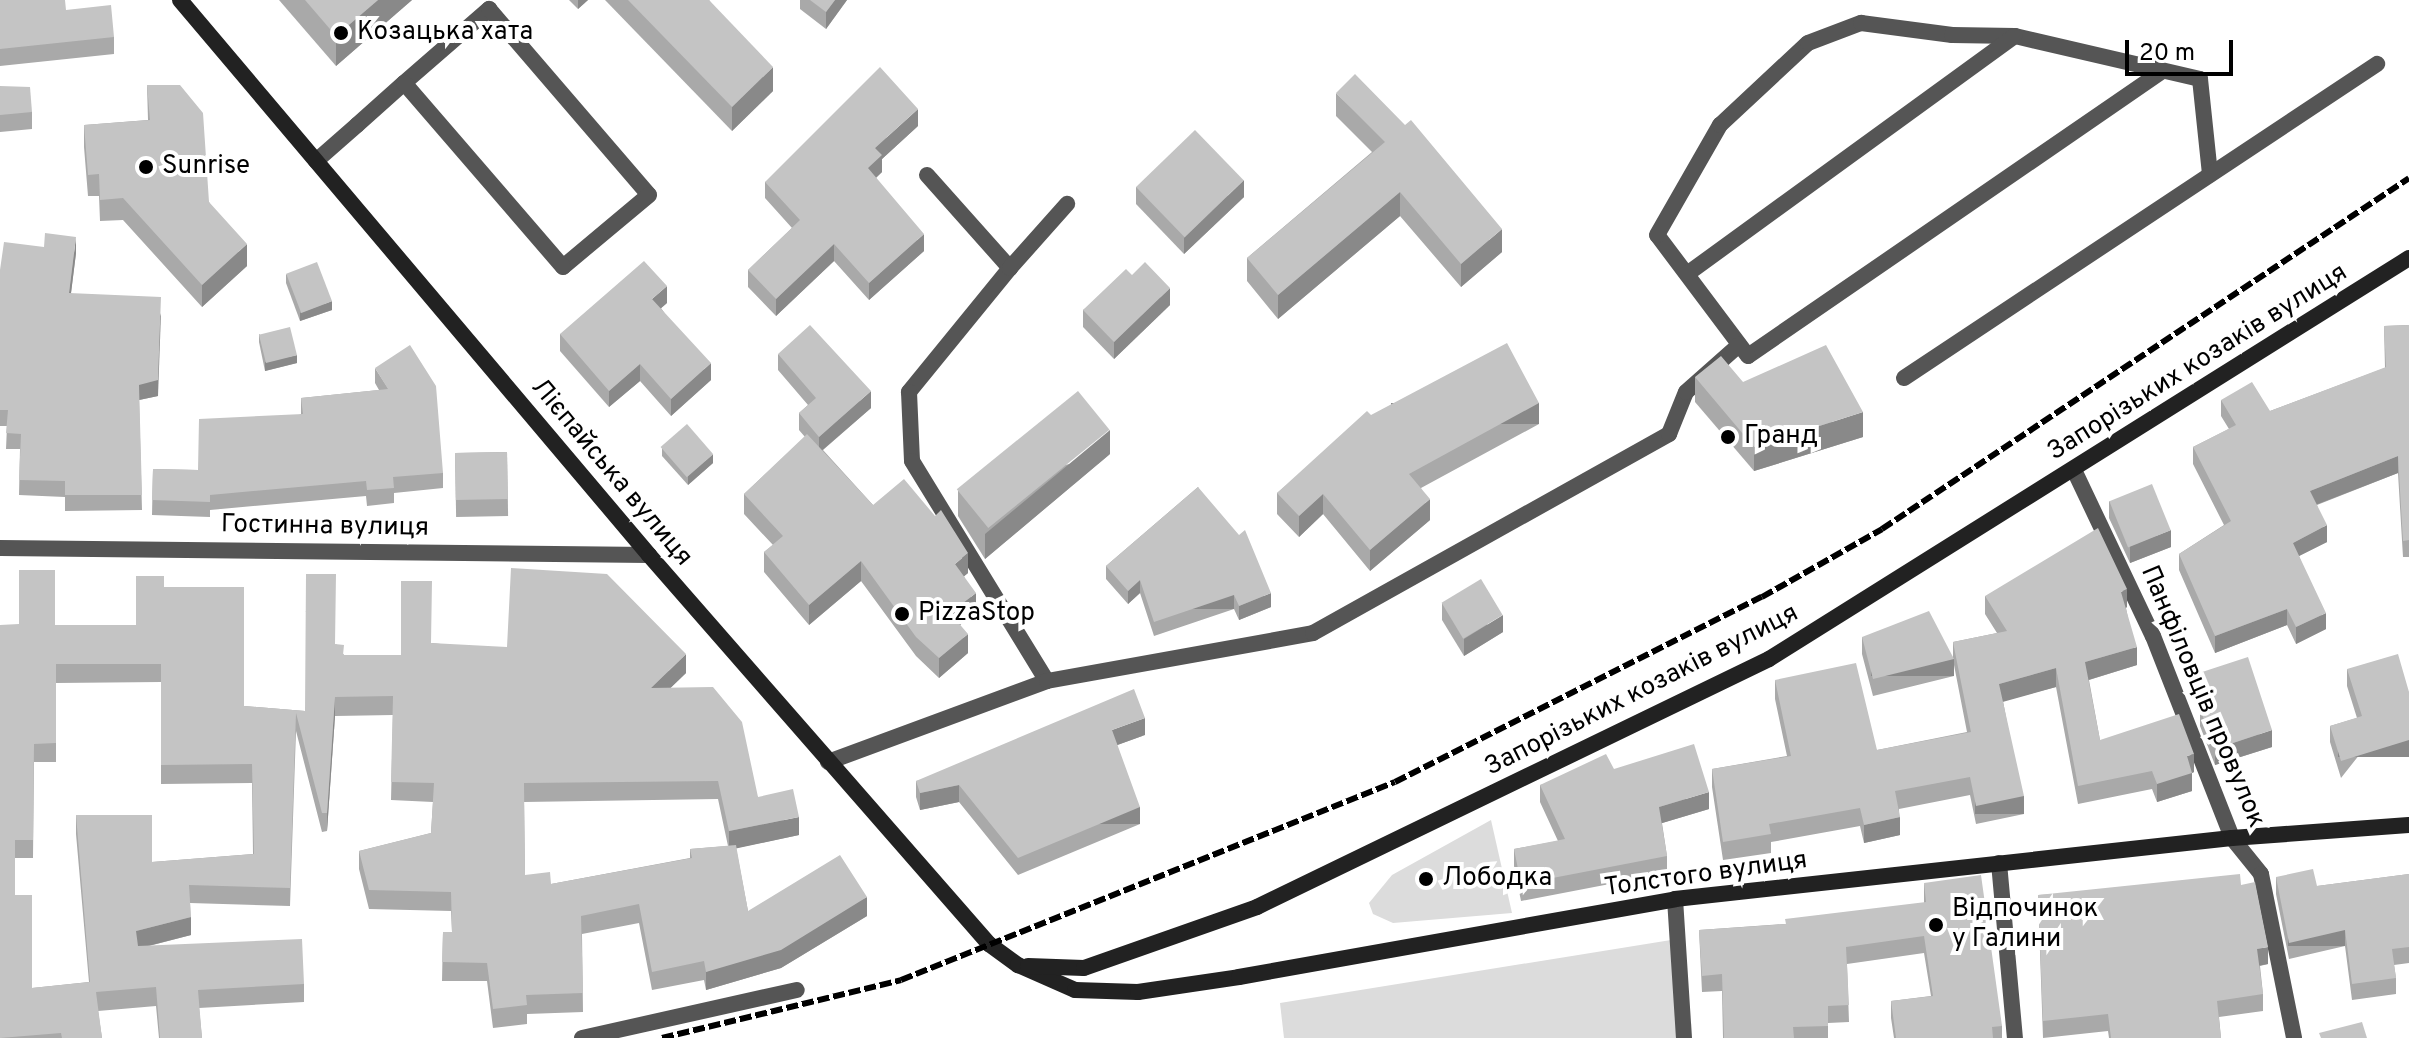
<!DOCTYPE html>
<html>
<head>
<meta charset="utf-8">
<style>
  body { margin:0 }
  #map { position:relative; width:2409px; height:1038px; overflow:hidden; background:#fff; font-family:Overpass,sans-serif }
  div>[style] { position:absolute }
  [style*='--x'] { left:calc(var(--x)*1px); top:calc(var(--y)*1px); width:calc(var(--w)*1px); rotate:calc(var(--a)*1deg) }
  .green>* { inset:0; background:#dcdcdc }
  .lane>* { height:16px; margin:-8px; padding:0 8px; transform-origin:8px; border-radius:8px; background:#555 }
  .street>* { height:16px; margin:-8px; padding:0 8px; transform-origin:8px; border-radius:8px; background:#555 }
  .secondary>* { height:16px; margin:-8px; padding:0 8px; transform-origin:8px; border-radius:8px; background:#222 }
  .rail>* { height:6px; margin-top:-3px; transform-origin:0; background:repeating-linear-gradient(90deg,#000 0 12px,transparent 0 16px) }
  .wall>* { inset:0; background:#a9a9a9; transform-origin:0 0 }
  .shaded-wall>* { inset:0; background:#898989; transform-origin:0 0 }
  .building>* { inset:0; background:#c4c4c4; transform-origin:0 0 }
  .dots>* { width:22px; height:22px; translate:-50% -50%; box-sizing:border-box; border:4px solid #fff; border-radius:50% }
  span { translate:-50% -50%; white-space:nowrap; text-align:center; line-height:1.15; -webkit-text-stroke:8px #fff; paint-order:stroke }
  .poi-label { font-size:26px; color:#000 }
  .left { translate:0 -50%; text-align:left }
  .street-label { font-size:26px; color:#000 }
  .scale { position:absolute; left:2125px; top:40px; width:108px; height:36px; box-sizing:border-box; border:4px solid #000; border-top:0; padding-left:10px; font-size:24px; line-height:28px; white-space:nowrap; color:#000; -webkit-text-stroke:6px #fff; paint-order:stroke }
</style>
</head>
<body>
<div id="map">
  <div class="green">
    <div style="clip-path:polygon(1491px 820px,1512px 913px,1393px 923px,1373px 914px,1369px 903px,1392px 875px)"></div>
    <div style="clip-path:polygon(1671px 940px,1677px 1038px,1284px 1038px,1280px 1003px)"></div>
  </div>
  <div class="lane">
    <div style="--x:2161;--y:72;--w:501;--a:145.49"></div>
    <div style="--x:1748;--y:356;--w:151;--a:-126.9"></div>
    <div style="--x:1657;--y:235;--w:127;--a:-60.2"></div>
    <div style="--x:1720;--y:125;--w:120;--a:-43"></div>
    <div style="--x:1808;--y:43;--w:57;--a:-20.7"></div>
    <div style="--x:1861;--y:23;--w:92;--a:7.5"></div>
    <div style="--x:1952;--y:35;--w:63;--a:0.9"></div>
    <div style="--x:2015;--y:36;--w:190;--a:13.1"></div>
    <div style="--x:2200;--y:79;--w:96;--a:84"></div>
    <div style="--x:316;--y:161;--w:55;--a:-41.3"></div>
    <div style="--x:357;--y:125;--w:63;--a:-41.8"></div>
    <div style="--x:404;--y:83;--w:113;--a:-41"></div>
    <div style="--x:489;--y:9;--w:245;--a:49.3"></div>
    <div style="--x:649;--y:195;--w:112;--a:140.1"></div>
    <div style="--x:563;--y:267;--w:243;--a:-130.8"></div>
    <div style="--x:927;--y:175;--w:125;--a:48.3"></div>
    <div style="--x:1010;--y:268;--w:160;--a:129.2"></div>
    <div style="--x:909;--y:392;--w:69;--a:87.5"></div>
    <div style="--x:912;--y:461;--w:258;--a:58.5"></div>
    <div style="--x:1010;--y:268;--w:86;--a:-48.3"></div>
    <div style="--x:1687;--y:274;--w:405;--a:-36"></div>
    <div style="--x:1904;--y:378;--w:568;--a:-33.58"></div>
    <div style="--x:828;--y:762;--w:233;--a:-20.3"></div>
    <div style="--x:1047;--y:681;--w:270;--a:-10.2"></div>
    <div style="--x:1313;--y:633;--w:408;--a:-29.2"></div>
    <div style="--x:1669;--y:434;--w:45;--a:-68"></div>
    <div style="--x:1686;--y:392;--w:71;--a:-41.6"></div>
    <div style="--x:1999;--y:863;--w:176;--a:84.8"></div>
  </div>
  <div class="street">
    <div style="--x:2074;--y:470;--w:184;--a:64.6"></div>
    <div style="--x:2153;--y:636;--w:217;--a:68.6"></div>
    <div style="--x:2232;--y:838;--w:46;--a:51.1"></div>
    <div style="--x:2261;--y:874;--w:167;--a:78.6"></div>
    <div style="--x:0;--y:548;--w:649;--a:0.62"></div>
    <div style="--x:1675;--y:899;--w:139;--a:86.3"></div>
    <div style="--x:582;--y:1038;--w:220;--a:-12.6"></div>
  </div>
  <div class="secondary">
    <div style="--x:180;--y:0;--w:727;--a:49.8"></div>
    <div style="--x:649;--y:555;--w:517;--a:48.85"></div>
    <div style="--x:989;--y:944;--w:36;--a:36"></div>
    <div style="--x:1018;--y:965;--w:62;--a:23.7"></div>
    <div style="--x:1075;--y:990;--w:63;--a:1.8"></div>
    <div style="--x:1138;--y:992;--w:102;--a:-8.4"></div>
    <div style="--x:1239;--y:977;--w:443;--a:-10.1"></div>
    <div style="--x:1675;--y:899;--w:560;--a:-6.25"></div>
    <div style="--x:2232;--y:838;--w:177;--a:-4.2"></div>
    <div style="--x:1028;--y:966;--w:56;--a:2"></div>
    <div style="--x:1084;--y:968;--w:183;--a:-19.4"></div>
    <div style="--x:1257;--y:907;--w:569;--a:-25.84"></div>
    <div style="--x:1769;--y:659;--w:755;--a:-32.07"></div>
  </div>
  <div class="rail">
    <div style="--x:662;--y:1038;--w:246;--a:-13.6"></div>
    <div style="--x:901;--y:980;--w:532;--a:-21.84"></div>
    <div style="--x:1395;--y:782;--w:411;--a:-26.8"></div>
    <div style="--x:1762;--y:597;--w:138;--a:-29.5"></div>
    <div style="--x:1882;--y:529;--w:633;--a:-33.66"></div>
  </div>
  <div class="wall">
    <div style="clip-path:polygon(0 0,66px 10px,114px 37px,114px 54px,0 66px)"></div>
    <div style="clip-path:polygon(279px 0,412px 0,336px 66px)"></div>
    <div style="clip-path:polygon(569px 0,588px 0,578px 9px)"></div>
    <div style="clip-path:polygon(605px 0,709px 0,773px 91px,732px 131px)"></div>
    <div style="clip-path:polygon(800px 0,847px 0,826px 29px,800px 9px)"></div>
    <div style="clip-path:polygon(147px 85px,209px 202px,247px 266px,202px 307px,123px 220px,100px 221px,99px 196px,88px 196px,84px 147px,84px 125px,148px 120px)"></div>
    <div style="clip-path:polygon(0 86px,32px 112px,32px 129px,0 132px)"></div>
    <div style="clip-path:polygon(1336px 93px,1502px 252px,1461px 287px,1400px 216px,1278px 319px,1247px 281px,1247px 258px,1372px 152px,1336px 116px)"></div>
    <div style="clip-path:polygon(918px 126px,882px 159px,882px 172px,876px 178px,924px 251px,869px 300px,834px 261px,776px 316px,748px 287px,748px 270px,792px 228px,765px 198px,765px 182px)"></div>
    <div style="clip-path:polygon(1136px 187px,1244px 197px,1184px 254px,1136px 204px)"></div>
    <div style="clip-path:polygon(76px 253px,71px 293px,158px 396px,139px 400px,142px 510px,65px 511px,65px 497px,19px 495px,20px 449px,6px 449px,7px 426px,0 426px,0 270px)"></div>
    <div style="clip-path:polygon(286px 274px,332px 310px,300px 321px,286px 283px)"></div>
    <div style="clip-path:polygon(1132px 275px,1170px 305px,1114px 359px,1083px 327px,1083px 310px)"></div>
    <div style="clip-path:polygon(667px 303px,661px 308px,711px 380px,671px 416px,640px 381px,609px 407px,560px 351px,560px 334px)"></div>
    <div style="clip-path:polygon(2409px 325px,2409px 557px,2403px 557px,2398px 473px,2317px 505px,2327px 542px,2299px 556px,2326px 629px,2296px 644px,2287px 625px,2215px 653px,2179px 570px,2179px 554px,2224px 525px,2193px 464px,2193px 447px,2229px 429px,2221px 416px,2221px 400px,2270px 411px,2385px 368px,2384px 326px)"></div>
    <div style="clip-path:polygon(259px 334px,297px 363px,265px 371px,259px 342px)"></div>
    <div style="clip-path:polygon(778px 354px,871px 408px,823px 450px,873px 505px,968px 573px,964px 576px,976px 613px,960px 625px,968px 653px,939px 678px,916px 656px,861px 581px,809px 625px,764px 572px,764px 552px,773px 545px,744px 514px,744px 494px,805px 437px,799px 430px,799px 413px,808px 405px,778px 370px)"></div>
    <div style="clip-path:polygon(375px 368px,443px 473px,443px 488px,394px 493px,394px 503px,367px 506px,366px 496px,210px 510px,210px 517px,152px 515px,153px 469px,198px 470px,301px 414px,301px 398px,379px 390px,375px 383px)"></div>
    <div style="clip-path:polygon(1695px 377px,1743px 382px,1863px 437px,1754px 471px,1695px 402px)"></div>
    <div style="clip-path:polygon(1371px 415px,1539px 424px,1421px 488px,1430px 520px,1370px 571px,1323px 514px,1299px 537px,1277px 514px,1277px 493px)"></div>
    <div style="clip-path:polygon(662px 448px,713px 463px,688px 485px,662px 456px)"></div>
    <div style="left:507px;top:452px;width:64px;height:52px;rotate:89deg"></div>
    <div style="clip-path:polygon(1110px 454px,985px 559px,958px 516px,958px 491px)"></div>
    <div style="clip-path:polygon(1198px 487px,1271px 607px,1239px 620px,1234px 609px,1154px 636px,1140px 593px,1128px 604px,1106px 579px,1106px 566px)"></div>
    <div style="clip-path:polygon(2109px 501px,2171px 547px,2130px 563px,2109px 518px)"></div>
    <div style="clip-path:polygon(evenodd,164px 587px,244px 706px,305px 711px,336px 644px,344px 655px,401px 655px,432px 643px,686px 673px,670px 688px,758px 797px,799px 835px,736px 848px,748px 911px,867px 916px,781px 968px,706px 990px,704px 980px,652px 990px,639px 923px,582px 934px,583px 1012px,527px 1014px,527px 1024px,493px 1028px,487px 981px,442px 981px,443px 932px,452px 932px,451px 911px,369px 909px,359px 869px,359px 851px,431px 833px,433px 802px,391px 800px,393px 715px,335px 716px,327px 831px,322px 832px,296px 731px,290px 906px,190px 903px,191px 935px,149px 946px,304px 984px,304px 1002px,199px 1008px,202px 1038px,159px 1038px,156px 1006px,98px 1011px,102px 1038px,0 1038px,0 625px,136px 625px,164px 587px,161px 682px,161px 784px,252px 783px,253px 854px,152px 862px,76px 815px,76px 834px,89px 982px,32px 988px,15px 895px,15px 858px,33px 858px,34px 762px,56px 762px,56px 683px,161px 682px,164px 587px,718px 799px,728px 846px,690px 849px,690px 858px,551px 884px,525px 875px,524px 802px,718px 799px)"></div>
    <div style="clip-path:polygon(1985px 596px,2127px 607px,2126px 608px,2137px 665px,2089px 680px,2100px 740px,2194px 772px,2192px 773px,2192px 791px,2157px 802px,2152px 789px,2078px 804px,2056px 687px,2003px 701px,2024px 814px,1976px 824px,1970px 795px,1899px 809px,1900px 835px,1864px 843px,1860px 826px,1771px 842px,1771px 853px,1723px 860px,1712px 787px,1712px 769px,1787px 756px,1775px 699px,1775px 680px,1877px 750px,1967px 732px,1954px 665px,1954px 676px,1873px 696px,1862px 654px,1862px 637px,1953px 657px,1953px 642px,1997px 633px,1985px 614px)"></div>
    <div style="clip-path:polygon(1442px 603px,1503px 632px,1464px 656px,1442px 620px)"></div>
    <div style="clip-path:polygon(2347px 669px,2409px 692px,2341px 778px,2330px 742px,2330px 726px,2357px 718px,2347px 686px)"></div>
    <div style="clip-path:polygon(2196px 674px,2272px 747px,2215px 765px,2200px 726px,2200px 709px,2202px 708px,2196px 691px)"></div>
    <div style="clip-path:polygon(1145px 735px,1117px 745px,1140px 824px,1018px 875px,959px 802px,920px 810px,916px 797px,916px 781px)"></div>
    <div style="clip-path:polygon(1614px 769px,1709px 809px,1662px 823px,1667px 856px,1667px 873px,1521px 901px,1514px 866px,1514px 849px,1558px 841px,1540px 802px,1540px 785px)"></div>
    <div style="clip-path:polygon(2409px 874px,2409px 963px,2394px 965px,2396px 978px,2396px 994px,2352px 1000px,2345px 946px,2289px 959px,2276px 894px,2276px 877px,2317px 886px)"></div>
    <div style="clip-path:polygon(1924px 883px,2002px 1026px,2002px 1038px,1894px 1038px,1891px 1018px,1891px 1001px,1931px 996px,1924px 953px,1847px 964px,1849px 1022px,1828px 1023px,1828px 1038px,1723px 1038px,1722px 991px,1702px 992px,1699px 930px,1785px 924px,1924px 903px)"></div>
    <div style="clip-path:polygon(2241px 885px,2268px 964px,2260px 966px,2263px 994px,2263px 1011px,2219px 1017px,2221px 1038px,2109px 1038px,2108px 1031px,2043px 1038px,2038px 895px)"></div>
  </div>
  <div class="shaded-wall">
    <div style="clip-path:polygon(378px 0,412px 0,336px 66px,336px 36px)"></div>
    <div style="clip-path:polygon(578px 0,588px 0,578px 9px)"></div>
    <div style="clip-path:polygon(835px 0,847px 0,826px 29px,826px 12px)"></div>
    <div style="clip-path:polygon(773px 67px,773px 91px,732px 131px,732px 107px)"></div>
    <div style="clip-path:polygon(918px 109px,918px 126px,882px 159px,882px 172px,868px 185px,868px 168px,875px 148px)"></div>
    <div style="clip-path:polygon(1244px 180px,1244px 197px,1184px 254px,1184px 238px)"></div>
    <div style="clip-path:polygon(1400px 192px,1400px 216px,1278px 319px,1278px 295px)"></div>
    <div style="clip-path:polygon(1502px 229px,1502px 252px,1461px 287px,1461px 264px)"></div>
    <div style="clip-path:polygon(924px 234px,924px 251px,869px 300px,869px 283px)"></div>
    <div style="clip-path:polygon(76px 237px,76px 253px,69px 309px,69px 293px)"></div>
    <div style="clip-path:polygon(247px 244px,247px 266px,202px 307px,202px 285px)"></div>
    <div style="clip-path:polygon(834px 244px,834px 261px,776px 316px,776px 299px)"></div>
    <div style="clip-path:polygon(667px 286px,667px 303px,652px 316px,652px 299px)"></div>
    <div style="clip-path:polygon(1170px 288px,1170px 305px,1114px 359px,1114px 342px)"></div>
    <div style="clip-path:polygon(332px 301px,332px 310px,300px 321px,300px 313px)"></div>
    <div style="clip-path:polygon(161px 313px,158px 396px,139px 400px,139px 385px)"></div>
    <div style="clip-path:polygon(297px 355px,297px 363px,265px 371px,265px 362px)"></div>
    <div style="clip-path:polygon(711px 363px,711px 380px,671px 416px,671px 399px)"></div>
    <div style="clip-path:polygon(640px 364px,640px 381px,609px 407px,609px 391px)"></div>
    <div style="clip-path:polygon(871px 391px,871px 408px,819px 453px,819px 437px)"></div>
    <div style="left:1539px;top:403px;width:21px;height:148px;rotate:90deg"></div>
    <div style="clip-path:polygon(1863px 412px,1863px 437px,1754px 471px,1754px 447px)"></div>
    <div style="clip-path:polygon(1110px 430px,1110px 454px,985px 559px,985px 534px)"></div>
    <div style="clip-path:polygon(713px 454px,713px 463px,688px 485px,688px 476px)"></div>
    <div style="clip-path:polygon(2398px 456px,2398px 473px,2310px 507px,2310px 491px)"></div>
    <div style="clip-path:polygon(1323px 494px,1323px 514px,1299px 537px,1299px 516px)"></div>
    <div style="clip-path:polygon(1430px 499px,1430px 520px,1370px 571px,1370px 550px)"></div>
    <div style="clip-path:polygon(2327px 525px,2327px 542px,2293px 559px,2293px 543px)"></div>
    <div style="clip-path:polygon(2171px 530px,2171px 547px,2130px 563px,2130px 546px)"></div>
    <div style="clip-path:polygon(968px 553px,968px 573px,955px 584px,955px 564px)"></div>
    <div style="clip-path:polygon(861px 561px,861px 581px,809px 625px,809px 605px)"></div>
    <div style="clip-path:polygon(1140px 580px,1140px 593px,1128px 604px,1128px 591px)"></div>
    <div style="clip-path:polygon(2127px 589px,2127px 607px,2121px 610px,2121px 592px)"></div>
    <div style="clip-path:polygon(976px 593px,976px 613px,950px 632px,950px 613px)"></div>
    <div style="clip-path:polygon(1271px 593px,1271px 607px,1239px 620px,1239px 606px)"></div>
    <div style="left:1234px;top:595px;width:14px;height:84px;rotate:90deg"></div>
    <div style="clip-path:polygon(2287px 609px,2287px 625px,2215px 653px,2215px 636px)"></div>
    <div style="clip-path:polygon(2326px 613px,2326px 629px,2296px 644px,2296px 627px)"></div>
    <div style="clip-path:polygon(1503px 615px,1503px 632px,1464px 656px,1464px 639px)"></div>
    <div style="clip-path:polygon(968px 634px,968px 653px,939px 678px,939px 658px)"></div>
    <div style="clip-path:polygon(2137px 647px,2137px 665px,2085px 681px,2085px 662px)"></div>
    <div style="clip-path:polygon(686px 654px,686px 673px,651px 707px,651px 688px)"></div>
    <div style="left:1954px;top:659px;width:17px;height:83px;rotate:90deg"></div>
    <div style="clip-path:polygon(2056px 668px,2056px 687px,1999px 703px,1999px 684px)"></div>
    <div style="clip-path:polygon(335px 697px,335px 716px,327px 831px,327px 813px)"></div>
    <div style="clip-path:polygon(1145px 718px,1145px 735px,1112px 747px,1112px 730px)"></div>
    <div style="clip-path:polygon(2272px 730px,2272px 747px,2215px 765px,2215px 749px)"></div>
    <div style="left:2409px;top:740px;width:17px;height:71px;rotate:90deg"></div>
    <div style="clip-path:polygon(2194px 754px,2194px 772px,2192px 773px,2192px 791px,2157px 802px,2157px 784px,2187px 756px)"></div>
    <div style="clip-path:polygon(959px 785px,959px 802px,920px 810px,920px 793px)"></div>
    <div style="clip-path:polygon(1709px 792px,1709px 809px,1659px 824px,1659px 807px)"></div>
    <div style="left:2024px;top:796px;width:18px;height:49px;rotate:90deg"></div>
    <div style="left:1140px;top:807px;width:17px;height:132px;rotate:90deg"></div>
    <div style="clip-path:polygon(799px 817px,799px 835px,729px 850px,729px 831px)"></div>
    <div style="clip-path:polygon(1900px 817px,1900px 835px,1864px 843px,1864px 825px)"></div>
    <div style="clip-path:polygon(867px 897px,867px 916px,781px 968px,706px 990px,706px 972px)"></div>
    <div style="clip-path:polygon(191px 917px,191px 935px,136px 949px,136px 931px)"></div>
    <div style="left:2345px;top:930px;width:16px;height:57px;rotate:90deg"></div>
    <div style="clip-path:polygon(2268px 947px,2268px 964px,2257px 966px,2257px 949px)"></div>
  </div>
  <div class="building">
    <div style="clip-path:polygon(0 0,65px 0,66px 10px,111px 5px,114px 37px,0 49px)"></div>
    <div style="clip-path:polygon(305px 0,378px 0,336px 36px)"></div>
    <div style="clip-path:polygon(628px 0,709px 0,773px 67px,732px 107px)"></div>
    <div style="clip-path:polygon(810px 0,835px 0,826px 12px)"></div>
    <div style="clip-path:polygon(880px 67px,918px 109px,875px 148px,882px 155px,868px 168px,924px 234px,869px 283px,834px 244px,776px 299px,748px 270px,800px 220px,765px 182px)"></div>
    <div style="clip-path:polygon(1355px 74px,1405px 125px,1411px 120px,1502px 229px,1461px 264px,1400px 192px,1278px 295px,1247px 258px,1385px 142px,1336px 93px)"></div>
    <div style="clip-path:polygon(147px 85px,180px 85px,203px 113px,209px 202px,247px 244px,202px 285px,123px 198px,100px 200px,99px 174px,88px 175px,84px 125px,150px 120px)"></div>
    <div style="clip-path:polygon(0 86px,30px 87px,32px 112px,0 115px)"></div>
    <div style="left:1195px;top:130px;width:70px;height:82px;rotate:46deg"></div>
    <div style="clip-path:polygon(45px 233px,76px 237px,69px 293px,161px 297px,158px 380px,139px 385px,142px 495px,65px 495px,65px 481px,19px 480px,21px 434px,6px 433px,8px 410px,0 410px,0 270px,4px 242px,44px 247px)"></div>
    <div style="clip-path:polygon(644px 261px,667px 286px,652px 299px,711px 363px,671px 399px,640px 364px,609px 391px,560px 334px)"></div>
    <div style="left:317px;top:262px;width:42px;height:33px;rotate:69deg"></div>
    <div style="clip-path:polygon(1145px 262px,1170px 288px,1114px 342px,1083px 310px,1126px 269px,1132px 275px)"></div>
    <div style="clip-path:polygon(810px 325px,871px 391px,819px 437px,799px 413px,816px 398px,778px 354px)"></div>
    <div style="clip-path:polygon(2409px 325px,2409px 540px,2403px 541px,2398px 456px,2310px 491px,2327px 525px,2293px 543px,2326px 613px,2296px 627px,2287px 609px,2215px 636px,2179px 554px,2231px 521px,2193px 447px,2236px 425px,2221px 400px,2252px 382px,2270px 411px,2386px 367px,2384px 326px)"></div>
    <div style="left:290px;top:327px;width:29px;height:32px;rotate:76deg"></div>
    <div style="clip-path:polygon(1507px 343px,1539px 403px,1409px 474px,1430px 499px,1370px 550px,1323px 494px,1299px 516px,1277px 493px,1367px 411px,1371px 415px)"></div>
    <div style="clip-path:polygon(410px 345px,436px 386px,443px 473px,393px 477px,394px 488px,367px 490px,366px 481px,210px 495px,210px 502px,152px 500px,153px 469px,198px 470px,199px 419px,303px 414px,301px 398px,388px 389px,375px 368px)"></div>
    <div style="clip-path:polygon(1826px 345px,1863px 412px,1754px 447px,1695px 377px,1721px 356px,1743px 382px)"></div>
    <div style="left:1078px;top:391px;width:50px;height:156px;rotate:51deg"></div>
    <div style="left:687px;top:424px;width:40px;height:35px;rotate:49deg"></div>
    <div style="clip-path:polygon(807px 434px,873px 505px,904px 479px,935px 516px,941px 510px,968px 553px,955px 564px,976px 593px,950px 613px,968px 634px,939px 658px,916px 637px,861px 561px,809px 605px,764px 552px,783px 536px,744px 494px)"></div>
    <div style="left:507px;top:452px;width:47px;height:52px;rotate:89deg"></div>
    <div style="left:2152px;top:484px;width:50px;height:46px;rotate:68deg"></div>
    <div style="clip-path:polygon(1198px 487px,1239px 535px,1245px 530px,1271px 593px,1239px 606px,1234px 595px,1154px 622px,1140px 580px,1128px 591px,1106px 566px)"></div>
    <div style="clip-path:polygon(2098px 528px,2127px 589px,2121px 592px,2137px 647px,2085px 662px,2100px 740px,2179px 714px,2194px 754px,2187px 756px,2192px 773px,2157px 784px,2152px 771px,2078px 786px,2056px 668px,1999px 684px,2024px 796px,1976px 806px,1970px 777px,1895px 791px,1900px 817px,1864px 825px,1860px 808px,1769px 824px,1771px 834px,1723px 842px,1712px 769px,1791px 756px,1775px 680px,1856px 663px,1877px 750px,1971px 732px,1953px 642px,2007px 631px,1985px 596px)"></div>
    <div style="clip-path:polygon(evenodd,511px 568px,607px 574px,686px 654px,651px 688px,713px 687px,742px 722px,758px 797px,793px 789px,799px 817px,729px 831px,718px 781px,524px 783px,525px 875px,550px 872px,551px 884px,692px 858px,690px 849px,736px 845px,748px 911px,840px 855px,867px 897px,781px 950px,706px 972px,704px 961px,652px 972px,639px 904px,581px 916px,583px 993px,526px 995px,527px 1005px,493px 1009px,487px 963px,442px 962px,443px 932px,452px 932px,451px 892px,369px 890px,359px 851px,431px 833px,434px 783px,391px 782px,393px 696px,335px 697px,327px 813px,322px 813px,296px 713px,290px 888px,189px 885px,191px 917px,136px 931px,138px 946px,302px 939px,304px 984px,198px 990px,202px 1038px,160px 1038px,156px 987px,96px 992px,102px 1038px,62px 1038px,61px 1033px,0 1038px,0 625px,19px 624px,19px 570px,55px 570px,55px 625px,136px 625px,136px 576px,164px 576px,164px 587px,244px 587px,244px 706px,305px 711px,306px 574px,336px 574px,335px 644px,344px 645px,343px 655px,401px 655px,401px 581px,432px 581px,431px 643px,507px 647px,511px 568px,56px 664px,161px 664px,161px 765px,252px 764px,254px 854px,152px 862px,152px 815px,76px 815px,90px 982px,32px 988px,32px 895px,15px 895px,15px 840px,33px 840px,34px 744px,56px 743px,56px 664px)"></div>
    <div style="left:1481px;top:579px;width:42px;height:46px;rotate:59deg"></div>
    <div style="clip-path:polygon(1929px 611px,1954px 659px,1873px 679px,1862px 637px)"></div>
    <div style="clip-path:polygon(2398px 654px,2409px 692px,2409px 740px,2341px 761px,2330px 726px,2362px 716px,2347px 669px)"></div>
    <div style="clip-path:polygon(2248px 657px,2272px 730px,2215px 749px,2200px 709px,2207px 706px,2196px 674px)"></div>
    <div style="clip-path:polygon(1134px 689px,1145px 718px,1112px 730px,1140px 807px,1018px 858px,959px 785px,920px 793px,916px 781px)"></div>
    <div style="clip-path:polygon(1694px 744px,1709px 792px,1659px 807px,1667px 856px,1521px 884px,1514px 849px,1565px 839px,1540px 785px,1606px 754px,1614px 769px)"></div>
    <div style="clip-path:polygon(2313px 869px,2317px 886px,2409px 874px,2409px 947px,2392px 949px,2396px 978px,2352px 984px,2345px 930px,2289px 943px,2276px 877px)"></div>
    <div style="clip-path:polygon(2240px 874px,2241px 885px,2255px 882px,2268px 947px,2257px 949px,2263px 994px,2217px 1001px,2221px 1038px,2111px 1038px,2108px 1014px,2043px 1021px,2038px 895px)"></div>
    <div style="clip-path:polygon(1981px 875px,2002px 1026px,1992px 1027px,1993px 1038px,1896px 1038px,1891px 1001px,1933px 996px,1924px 936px,1846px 947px,1849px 1005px,1828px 1006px,1828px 1026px,1793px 1027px,1794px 1038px,1724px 1038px,1722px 974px,1702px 976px,1699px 930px,1786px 924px,1785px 919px,1926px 902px,1924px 883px)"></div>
    <div style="clip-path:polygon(2362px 1022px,2367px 1038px,2321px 1038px,2319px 1033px)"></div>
  </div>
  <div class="dots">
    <div style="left:341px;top:33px;background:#000"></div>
    <div style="left:146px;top:167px;background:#000"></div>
    <div style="left:1728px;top:437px;background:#000"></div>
    <div style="left:902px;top:614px;background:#000"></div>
    <div style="left:1426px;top:879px;background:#000"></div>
    <div style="left:1936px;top:925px;background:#000"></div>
  </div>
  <div class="poi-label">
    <span class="left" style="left:357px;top:33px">Козацька хата</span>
    <span class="left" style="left:162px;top:167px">Sunrise</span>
    <span class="left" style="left:1744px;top:437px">Гранд</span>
    <span class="left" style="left:918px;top:614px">PizzaStop</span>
    <span class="left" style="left:1442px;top:879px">Лободка</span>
    <span class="left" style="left:1952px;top:925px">Відпочинок<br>у Галини</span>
  </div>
  <div class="street-label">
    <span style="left:2198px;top:363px;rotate:-32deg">Запорізьких козаків вулиця</span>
    <span style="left:611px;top:473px;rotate:50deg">Лієпайська вулиця</span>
    <span style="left:325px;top:527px;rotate:1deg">Гостинна вулиця</span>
    <span style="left:1642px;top:691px;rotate:-27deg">Запорізьких козаків вулиця</span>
    <span style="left:2202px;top:697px;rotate:67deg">Панфіловців провулок</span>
    <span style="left:1706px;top:875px;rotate:-8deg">Толстого вулиця</span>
  </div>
  <div class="scale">20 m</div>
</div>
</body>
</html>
